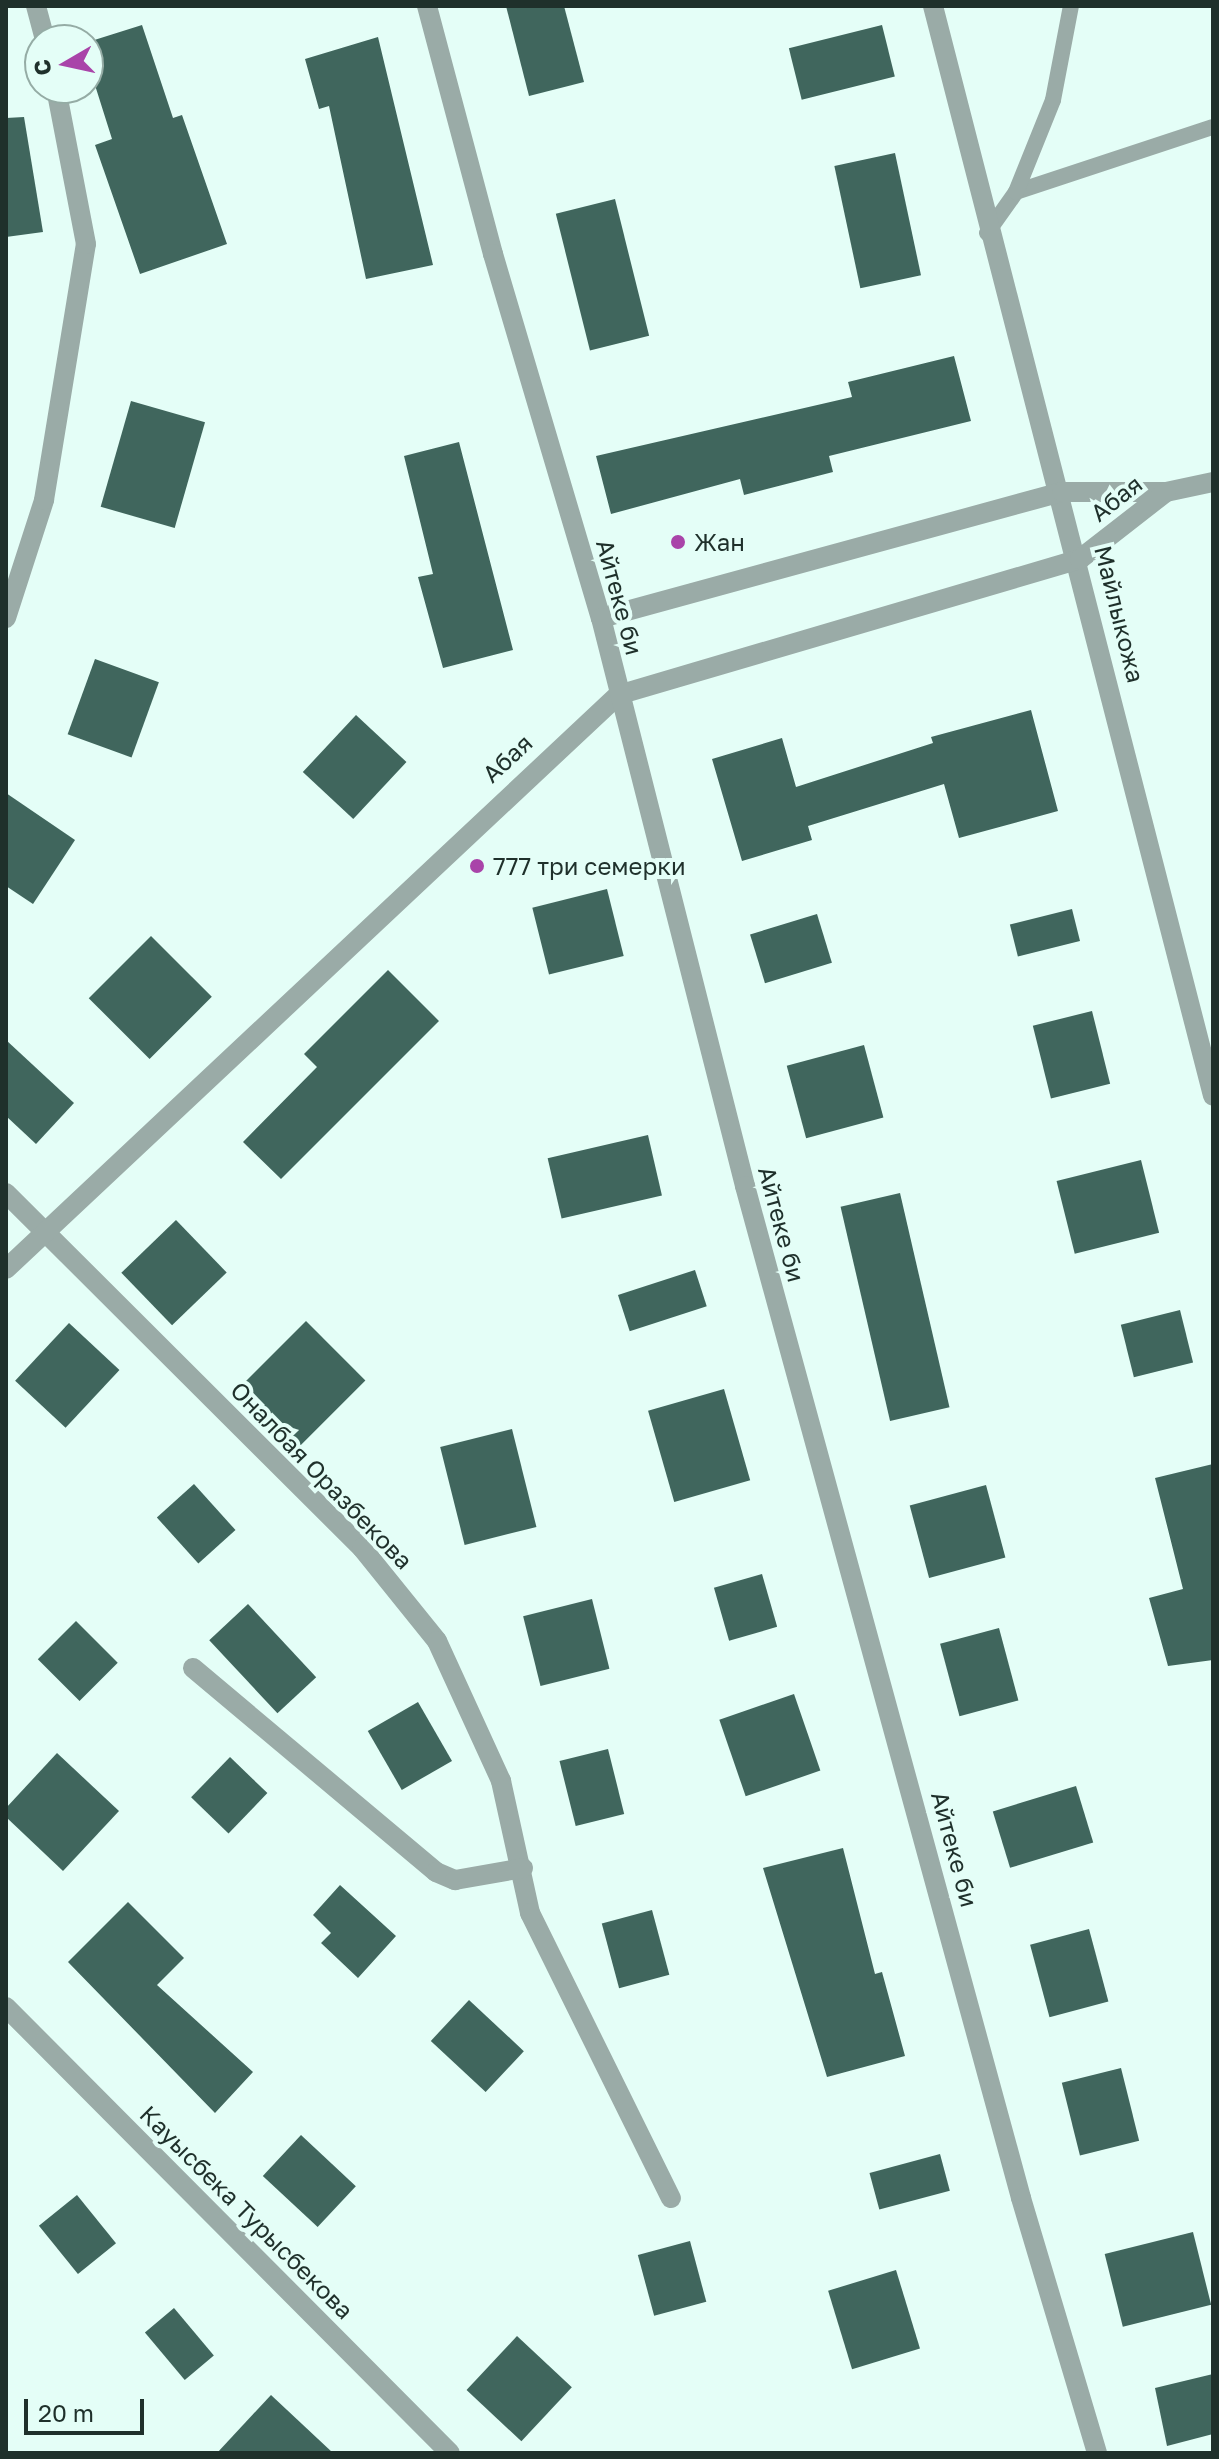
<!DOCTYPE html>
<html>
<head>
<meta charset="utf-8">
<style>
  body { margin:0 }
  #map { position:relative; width:1219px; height:2459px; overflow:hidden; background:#e4fef7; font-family:"Golos Text",sans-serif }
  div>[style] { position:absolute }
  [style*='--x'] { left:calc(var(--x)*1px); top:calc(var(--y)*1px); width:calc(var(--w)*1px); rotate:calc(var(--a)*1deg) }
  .building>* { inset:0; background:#40665d; transform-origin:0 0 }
  .service>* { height:16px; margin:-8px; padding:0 8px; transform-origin:8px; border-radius:8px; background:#9aaba7 }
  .minor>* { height:20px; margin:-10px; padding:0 10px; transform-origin:10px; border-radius:10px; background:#9aaba7 }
  .tertiary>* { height:20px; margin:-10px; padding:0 10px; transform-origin:10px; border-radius:10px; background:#9aaba7 }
  .dots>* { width:22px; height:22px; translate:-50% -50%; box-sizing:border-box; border:4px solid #e4fef7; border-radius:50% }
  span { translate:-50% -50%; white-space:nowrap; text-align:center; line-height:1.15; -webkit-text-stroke:8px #e4fef7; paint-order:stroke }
  .street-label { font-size:24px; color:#1f302b }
  .poi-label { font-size:24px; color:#1f302b }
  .left { translate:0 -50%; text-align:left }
  .frame { position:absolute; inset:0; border:8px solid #1f302b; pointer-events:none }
  .north { position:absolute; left:24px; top:24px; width:80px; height:80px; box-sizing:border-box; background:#e4fef7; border:2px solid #95aca5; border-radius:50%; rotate:261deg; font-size:22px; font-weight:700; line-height:32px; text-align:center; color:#1f302b }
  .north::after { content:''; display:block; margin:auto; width:28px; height:36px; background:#a944a9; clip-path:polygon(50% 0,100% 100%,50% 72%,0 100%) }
  .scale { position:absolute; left:24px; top:2399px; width:120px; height:36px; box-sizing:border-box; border:4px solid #1f302b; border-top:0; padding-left:10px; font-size:24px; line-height:28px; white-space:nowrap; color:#1f302b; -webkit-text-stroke:6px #e4fef7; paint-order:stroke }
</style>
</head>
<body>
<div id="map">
  <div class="building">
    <div style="clip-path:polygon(506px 6px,564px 6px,584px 82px,529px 96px)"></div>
    <div style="clip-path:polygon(142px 25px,173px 118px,182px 115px,227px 244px,140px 274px,95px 145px,112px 139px,88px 63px,88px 42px)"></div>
    <div style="left:882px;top:25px;width:53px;height:96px;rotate:76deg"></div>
    <div style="clip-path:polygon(378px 37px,433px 265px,366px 279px,329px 106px,319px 109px,305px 59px)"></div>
    <div style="clip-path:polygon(24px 117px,43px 232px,6px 237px,6px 118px)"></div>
    <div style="left:895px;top:153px;width:125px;height:62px;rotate:78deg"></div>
    <div style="left:615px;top:199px;width:141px;height:61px;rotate:76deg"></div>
    <div style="clip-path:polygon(954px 356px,971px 421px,829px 456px,833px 472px,744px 495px,740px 479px,611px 514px,596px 456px,852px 397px,848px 382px)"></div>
    <div style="left:131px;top:401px;width:77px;height:110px;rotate:16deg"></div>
    <div style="clip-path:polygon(459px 442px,513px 650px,443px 668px,418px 577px,433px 574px,404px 456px)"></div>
    <div style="left:95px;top:659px;width:68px;height:80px;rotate:20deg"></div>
    <div style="clip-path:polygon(1031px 710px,1058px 811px,959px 838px,944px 784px,808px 826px,812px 840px,742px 861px,712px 759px,782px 738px,796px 787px,933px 743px,931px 737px)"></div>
    <div style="left:356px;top:715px;width:69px;height:78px;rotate:43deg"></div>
    <div style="clip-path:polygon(6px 793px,75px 840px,33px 904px,6px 886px)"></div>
    <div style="left:607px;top:889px;width:69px;height:77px;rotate:76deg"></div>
    <div style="left:1072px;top:909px;width:33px;height:64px;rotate:76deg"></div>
    <div style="left:817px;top:914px;width:51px;height:70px;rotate:73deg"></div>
    <div style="left:151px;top:936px;width:86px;height:88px;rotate:45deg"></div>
    <div style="clip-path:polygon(388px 970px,439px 1021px,281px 1179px,243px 1142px,317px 1067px,304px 1054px)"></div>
    <div style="left:1092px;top:1011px;width:75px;height:61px;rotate:76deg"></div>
    <div style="clip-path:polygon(6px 1040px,74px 1103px,36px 1144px,6px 1116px)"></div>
    <div style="left:864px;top:1045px;width:75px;height:80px;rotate:75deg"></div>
    <div style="left:648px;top:1135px;width:62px;height:103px;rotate:77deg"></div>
    <div style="left:1141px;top:1160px;width:75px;height:87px;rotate:76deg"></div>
    <div style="left:900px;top:1193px;width:220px;height:61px;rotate:77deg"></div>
    <div style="left:176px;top:1220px;width:73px;height:76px;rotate:46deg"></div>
    <div style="left:695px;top:1270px;width:38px;height:81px;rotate:72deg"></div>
    <div style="left:1180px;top:1310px;width:54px;height:61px;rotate:76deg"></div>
    <div style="left:306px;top:1321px;width:84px;height:93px;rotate:45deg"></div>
    <div style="left:69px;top:1323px;width:69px;height:79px;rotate:43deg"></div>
    <div style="left:724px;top:1389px;width:95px;height:79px;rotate:74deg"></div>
    <div style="left:512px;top:1429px;width:101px;height:74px;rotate:76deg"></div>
    <div style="clip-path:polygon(1213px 1464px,1213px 1660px,1168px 1666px,1149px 1598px,1183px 1589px,1155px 1478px)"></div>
    <div style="left:194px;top:1484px;width:62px;height:50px;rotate:48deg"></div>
    <div style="left:986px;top:1485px;width:75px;height:79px;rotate:75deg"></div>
    <div style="left:762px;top:1574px;width:55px;height:50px;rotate:74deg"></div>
    <div style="left:592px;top:1599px;width:72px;height:71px;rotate:76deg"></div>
    <div style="left:248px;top:1604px;width:100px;height:53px;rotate:47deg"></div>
    <div style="left:76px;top:1621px;width:59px;height:54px;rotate:45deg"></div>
    <div style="left:999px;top:1628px;width:75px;height:61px;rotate:75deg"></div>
    <div style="left:794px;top:1694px;width:81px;height:79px;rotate:71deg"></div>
    <div style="left:418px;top:1702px;width:68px;height:58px;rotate:60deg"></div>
    <div style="left:608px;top:1749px;width:67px;height:50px;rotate:76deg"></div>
    <div style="clip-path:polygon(57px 1753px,119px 1811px,63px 1871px,6px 1817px,6px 1808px)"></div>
    <div style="left:230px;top:1757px;width:52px;height:56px;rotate:44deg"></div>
    <div style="left:1076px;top:1786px;width:59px;height:87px;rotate:73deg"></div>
    <div style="clip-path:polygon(843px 1848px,875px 1974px,882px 1972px,905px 2056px,827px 2077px,763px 1868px)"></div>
    <div style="clip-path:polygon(340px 1885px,396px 1936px,358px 1978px,321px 1943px,331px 1933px,313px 1915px)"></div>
    <div style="clip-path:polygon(128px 1902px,184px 1958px,157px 1985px,253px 2072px,215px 2113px,68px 1962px)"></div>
    <div style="left:652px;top:1910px;width:67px;height:52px;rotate:75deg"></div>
    <div style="left:1089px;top:1929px;width:75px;height:61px;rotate:75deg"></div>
    <div style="left:469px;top:2000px;width:75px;height:56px;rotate:43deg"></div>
    <div style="left:1121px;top:2068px;width:75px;height:61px;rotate:76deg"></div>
    <div style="left:301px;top:2135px;width:75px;height:56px;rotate:43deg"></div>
    <div style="left:940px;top:2154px;width:38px;height:73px;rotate:75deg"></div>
    <div style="left:77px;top:2195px;width:62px;height:49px;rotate:51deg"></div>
    <div style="left:1193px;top:2232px;width:75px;height:91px;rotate:76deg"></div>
    <div style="left:690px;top:2241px;width:63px;height:54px;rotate:75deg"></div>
    <div style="left:896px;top:2270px;width:82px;height:71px;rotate:73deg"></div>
    <div style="left:174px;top:2308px;width:62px;height:38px;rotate:50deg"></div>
    <div style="left:517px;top:2336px;width:75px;height:74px;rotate:43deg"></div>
    <div style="clip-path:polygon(1213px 2374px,1213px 2434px,1167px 2446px,1155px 2388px)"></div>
    <div style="clip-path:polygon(271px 2395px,333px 2453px,217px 2453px)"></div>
  </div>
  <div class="service">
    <div style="--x:1016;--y:192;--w:207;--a:-18.3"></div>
    <div style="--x:987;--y:233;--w:50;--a:-54.7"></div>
    <div style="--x:1016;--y:192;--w:99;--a:-68.1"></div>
    <div style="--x:1053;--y:100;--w:96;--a:-79.2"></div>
  </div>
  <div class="minor">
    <div style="--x:36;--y:6;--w:35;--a:75"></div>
    <div style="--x:933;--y:6;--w:1125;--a:75.59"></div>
    <div style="--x:6;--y:618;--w:124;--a:-72.1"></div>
    <div style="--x:44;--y:500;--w:259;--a:-80.7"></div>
    <div style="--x:86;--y:244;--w:159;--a:-100.9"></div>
    <div style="--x:601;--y:618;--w:478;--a:-15.3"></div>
    <div style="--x:1062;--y:492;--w:104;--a:0"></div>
    <div style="--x:1166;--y:492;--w:48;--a:-12"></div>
    <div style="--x:6;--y:1193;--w:503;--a:44.92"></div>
    <div style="--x:362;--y:1548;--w:119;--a:51.1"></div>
    <div style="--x:437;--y:1641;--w:154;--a:65.4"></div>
    <div style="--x:501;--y:1781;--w:135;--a:77.6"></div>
    <div style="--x:530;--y:1913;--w:318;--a:63.7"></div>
    <div style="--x:6;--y:1269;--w:839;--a:-43.16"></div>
    <div style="--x:618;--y:695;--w:482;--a:-16.4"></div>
    <div style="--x:1080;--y:559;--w:109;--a:-37.9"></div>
    <div style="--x:193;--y:1668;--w:317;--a:40"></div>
    <div style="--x:436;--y:1872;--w:21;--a:23"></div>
    <div style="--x:455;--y:1880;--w:69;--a:-10"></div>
    <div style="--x:6;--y:2007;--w:629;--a:45.13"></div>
  </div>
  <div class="tertiary">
    <div style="--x:427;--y:6;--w:257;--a:75.1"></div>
    <div style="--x:493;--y:254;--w:380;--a:73.5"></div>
    <div style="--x:601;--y:618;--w:586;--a:75.77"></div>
    <div style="--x:745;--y:1186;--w:1049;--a:74.74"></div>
    <div style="--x:1021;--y:2198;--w:266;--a:73.4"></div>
  </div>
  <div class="dots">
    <div style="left:678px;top:542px;background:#a944a9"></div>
    <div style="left:477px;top:866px;background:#a944a9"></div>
  </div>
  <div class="street-label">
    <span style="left:1116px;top:498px;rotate:-38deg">Абая</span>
    <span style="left:620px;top:597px;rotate:75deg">Айтеке би</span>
    <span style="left:1120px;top:614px;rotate:76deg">Майлыкожа</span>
    <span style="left:507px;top:758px;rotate:-43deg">Абая</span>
    <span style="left:782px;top:1224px;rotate:75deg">Айтеке би</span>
    <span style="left:322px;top:1475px;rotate:46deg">Оналбая Оразбекова</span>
    <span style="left:955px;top:1849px;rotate:75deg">Айтеке би</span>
    <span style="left:247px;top:2212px;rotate:45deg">Кауысбека Турысбекова</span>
  </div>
  <div class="poi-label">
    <span class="left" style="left:694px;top:542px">Жан</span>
    <span class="left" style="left:493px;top:866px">777 три семерки</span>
  </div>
  <div class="frame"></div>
  <div class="north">С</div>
  <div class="scale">20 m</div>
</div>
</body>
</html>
